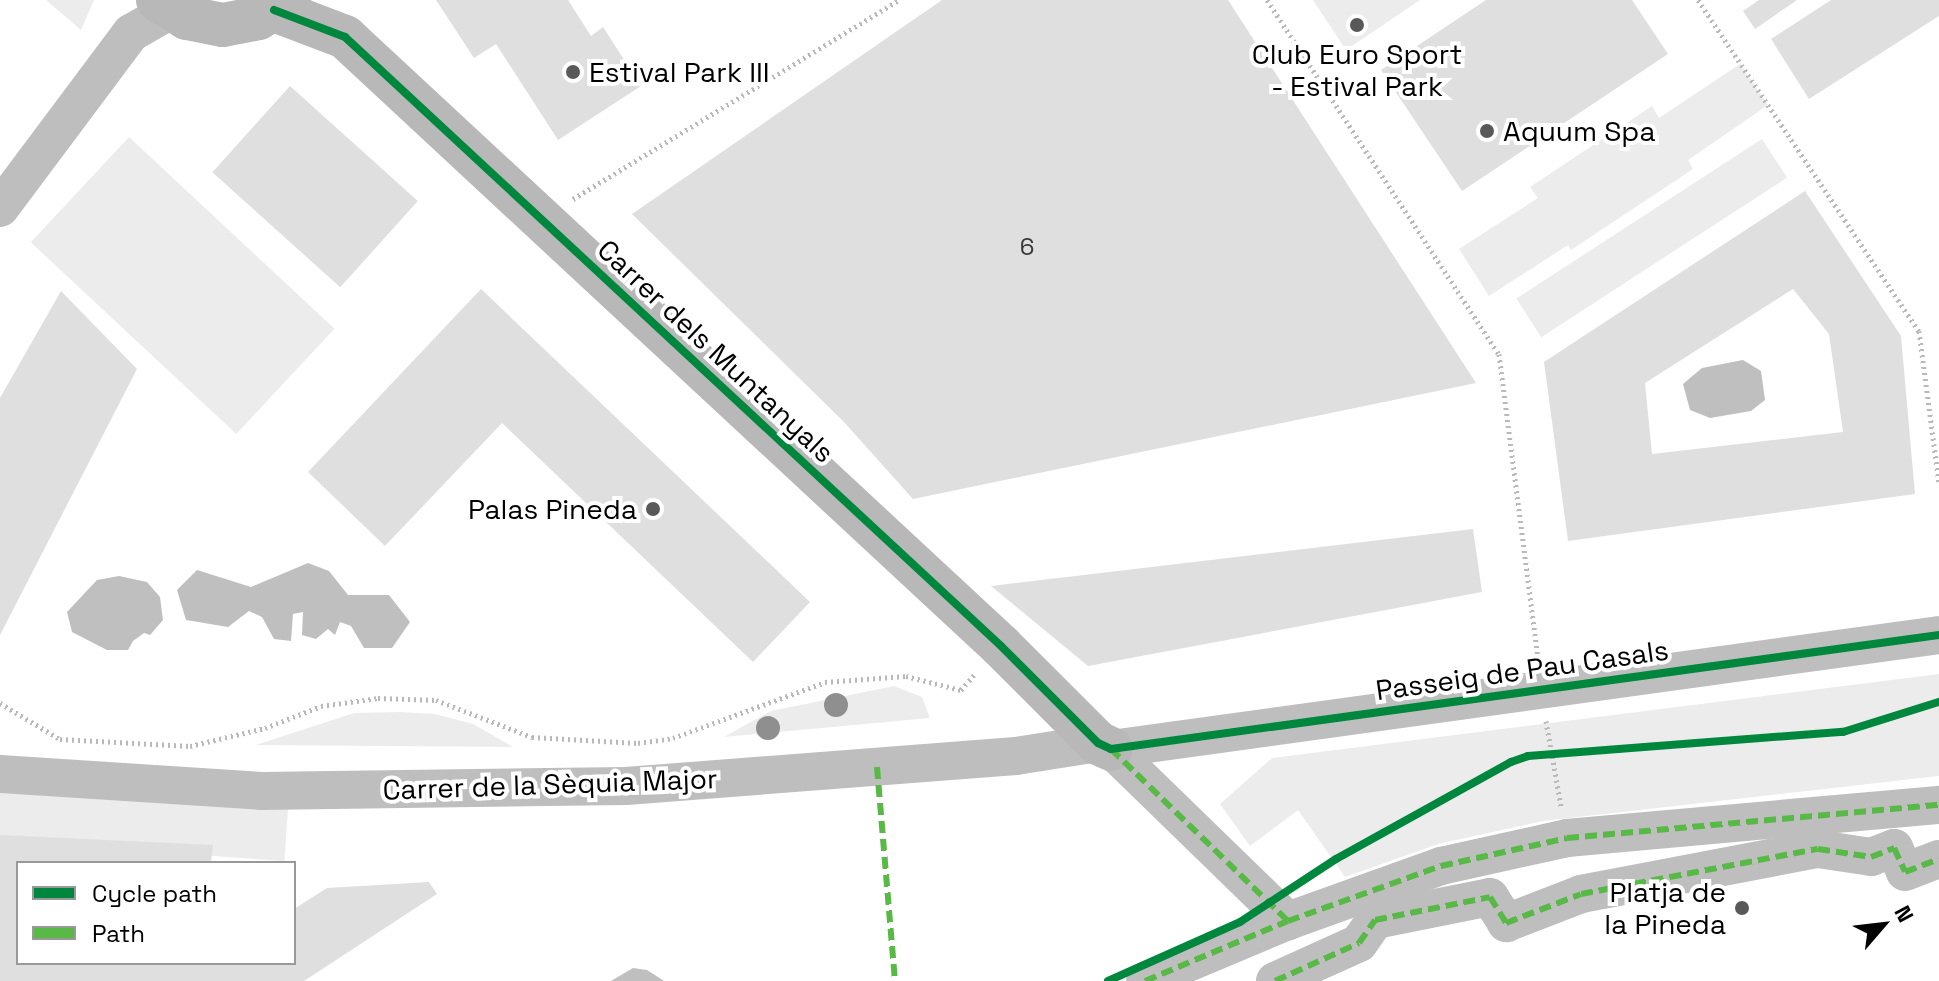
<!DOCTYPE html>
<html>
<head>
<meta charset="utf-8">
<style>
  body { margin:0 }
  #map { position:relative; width:1939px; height:981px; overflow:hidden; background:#fff; font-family:"Space Grotesk",sans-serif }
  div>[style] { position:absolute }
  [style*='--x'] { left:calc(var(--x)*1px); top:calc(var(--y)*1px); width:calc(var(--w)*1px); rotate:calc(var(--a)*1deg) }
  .green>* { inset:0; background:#ececec; transform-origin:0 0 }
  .water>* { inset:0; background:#bfbfbf }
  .building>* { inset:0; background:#dfdfdf; transform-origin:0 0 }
  .path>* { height:5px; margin-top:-2.5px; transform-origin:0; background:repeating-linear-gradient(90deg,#b9b9b9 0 2px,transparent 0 6px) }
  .street>* { height:38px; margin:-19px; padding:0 19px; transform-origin:19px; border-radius:19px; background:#bebebe }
  .secondary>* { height:44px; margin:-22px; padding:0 22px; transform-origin:22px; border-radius:22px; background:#b8b8b8 }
  .quiet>* { height:6px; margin-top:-3px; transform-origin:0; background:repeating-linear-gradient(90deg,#58b947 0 12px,transparent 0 18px) }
  .cycleway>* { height:8px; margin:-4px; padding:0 4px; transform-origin:4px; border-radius:4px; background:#00873e }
  .trees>* { width:24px; height:24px; margin:-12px; border-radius:50%; background:#8f8f8f }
  .dots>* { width:22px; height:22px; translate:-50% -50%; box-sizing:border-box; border:4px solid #fff; border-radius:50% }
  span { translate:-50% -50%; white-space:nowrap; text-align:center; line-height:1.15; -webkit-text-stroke:8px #fff; paint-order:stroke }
  .number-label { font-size:24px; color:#383838 }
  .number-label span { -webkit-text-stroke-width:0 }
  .poi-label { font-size:28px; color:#000 }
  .left { translate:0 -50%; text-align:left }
  .right { translate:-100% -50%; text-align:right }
  .street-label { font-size:28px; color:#000 }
  .legend { position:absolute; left:16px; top:861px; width:280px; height:104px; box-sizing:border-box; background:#fff; border:2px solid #999; margin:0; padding:10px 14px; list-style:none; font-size:24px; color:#000 }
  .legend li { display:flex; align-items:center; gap:16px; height:40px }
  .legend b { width:40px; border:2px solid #999 }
  .north { position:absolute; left:1843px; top:885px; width:80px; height:80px; -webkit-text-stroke:6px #fff; paint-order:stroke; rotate:62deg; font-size:22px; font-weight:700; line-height:32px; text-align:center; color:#000 }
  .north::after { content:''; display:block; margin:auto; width:28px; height:36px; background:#000; clip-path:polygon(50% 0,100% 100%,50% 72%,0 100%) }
</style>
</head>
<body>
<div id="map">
  <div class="green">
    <div style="clip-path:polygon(46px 0,94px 0,81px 30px)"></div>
    <div style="clip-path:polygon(1313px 0,1420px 0,1346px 50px)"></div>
    <div style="clip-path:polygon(1740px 64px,1768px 105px,1688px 160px,1693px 169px,1571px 250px,1568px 245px,1489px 296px,1459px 249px,1538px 198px,1530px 187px,1652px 106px,1659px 118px)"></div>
    <div style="left:129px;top:137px;width:281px;height:144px;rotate:43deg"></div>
    <div style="left:1762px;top:139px;width:46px;height:293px;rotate:57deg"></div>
    <div style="clip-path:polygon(1939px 674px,1939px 776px,1543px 821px,1438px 844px,1345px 877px,1298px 810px,1250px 846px,1220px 804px,1272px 758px)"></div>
    <div style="clip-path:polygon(894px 686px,922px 697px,930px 718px,724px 737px,771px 711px)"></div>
    <div style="clip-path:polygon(400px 712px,435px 714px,473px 724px,513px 747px,256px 745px,354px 713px)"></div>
    <div style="left:0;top:785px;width:289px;height:56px;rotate:4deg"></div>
  </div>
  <div class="water">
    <div style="clip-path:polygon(1743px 360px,1761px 371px,1765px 400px,1751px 411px,1710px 418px,1690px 410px,1683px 384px,1702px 368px)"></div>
    <div style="clip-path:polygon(308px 563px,329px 571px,348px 595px,389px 595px,410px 622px,392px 648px,364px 648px,351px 626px,340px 622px,335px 635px,328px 629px,316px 639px,302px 635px,303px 612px,293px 614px,291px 641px,274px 639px,262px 617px,249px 611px,228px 627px,186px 620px,177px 590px,197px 570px,251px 587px)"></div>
    <div style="clip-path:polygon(119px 576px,147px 582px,160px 597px,163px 620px,150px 635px,144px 633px,133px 641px,128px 650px,107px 650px,72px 632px,67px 612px,97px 580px)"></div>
    <div style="clip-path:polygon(633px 968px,647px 970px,664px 981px,611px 981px)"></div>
  </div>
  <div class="building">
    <div style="clip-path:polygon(436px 0,568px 0,591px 36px,603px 27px,641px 86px,558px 140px,496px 44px,474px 58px)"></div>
    <div style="clip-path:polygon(942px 0,1228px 0,1476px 383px,913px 499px,844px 422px,632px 214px)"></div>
    <div style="clip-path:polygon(1486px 0,1632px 0,1668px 54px,1462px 191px,1381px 70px)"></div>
    <div style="clip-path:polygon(1759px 0,1797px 0,1755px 29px,1743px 11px)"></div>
    <div style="clip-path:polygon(1831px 0,1939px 0,1939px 16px,1809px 99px,1771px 39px)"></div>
    <div style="left:290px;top:86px;width:172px;height:116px;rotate:42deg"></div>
    <div style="clip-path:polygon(evenodd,1805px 191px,1901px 336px,1915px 494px,1568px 541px,1544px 362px,1805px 191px,1793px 289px,1829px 334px,1843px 432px,1652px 454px,1645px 383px,1793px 289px)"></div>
    <div style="clip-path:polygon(481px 289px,810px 602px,753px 662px,502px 423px,385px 546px,308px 472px)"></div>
    <div style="clip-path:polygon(61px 291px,137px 369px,0 635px,0 398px)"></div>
    <div style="clip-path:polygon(1473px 529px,1482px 592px,1088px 666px,991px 586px)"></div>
    <div style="clip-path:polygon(0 835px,213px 845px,211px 863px,18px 863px,18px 963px,294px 963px,294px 909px,327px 888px,429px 882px,437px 894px,304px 981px,0 981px)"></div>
  </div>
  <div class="path">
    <div style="--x:1267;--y:0;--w:423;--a:56.8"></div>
    <div style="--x:1499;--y:354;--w:305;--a:82.7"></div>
    <div style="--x:1698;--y:0;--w:398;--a:56.3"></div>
    <div style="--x:1919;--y:331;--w:152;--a:82.5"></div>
    <div style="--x:573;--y:199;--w:382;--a:-31.4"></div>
    <div style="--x:0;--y:703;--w:70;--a:31"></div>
    <div style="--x:60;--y:739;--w:130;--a:3.1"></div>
    <div style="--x:190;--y:746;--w:77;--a:-13.5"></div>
    <div style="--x:265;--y:728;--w:60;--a:-21.4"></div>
    <div style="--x:321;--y:706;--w:58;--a:-8"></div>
    <div style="--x:378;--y:698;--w:58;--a:2"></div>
    <div style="--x:436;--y:700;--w:103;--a:21.1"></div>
    <div style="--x:532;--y:737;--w:106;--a:3.2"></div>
    <div style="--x:638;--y:743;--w:35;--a:-8"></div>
    <div style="--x:673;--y:738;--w:162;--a:-20.2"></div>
    <div style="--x:825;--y:682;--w:81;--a:-4.2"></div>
    <div style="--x:906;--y:676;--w:57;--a:14.3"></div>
    <div style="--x:961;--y:690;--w:23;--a:-49"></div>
    <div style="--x:1546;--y:721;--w:86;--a:80"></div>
  </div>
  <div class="street">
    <div style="--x:0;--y:208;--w:219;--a:-53.2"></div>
    <div style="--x:131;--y:33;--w:46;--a:-29.9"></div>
    <div style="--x:1111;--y:749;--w:836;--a:-7.84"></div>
    <div style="--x:1111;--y:749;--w:247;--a:44.2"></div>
    <div style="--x:0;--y:774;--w:262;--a:3.7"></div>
    <div style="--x:261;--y:791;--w:365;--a:-0.8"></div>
    <div style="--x:626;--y:786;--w:391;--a:-4.4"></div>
    <div style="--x:1016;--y:756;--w:83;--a:-9"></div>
    <div style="--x:1145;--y:981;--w:155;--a:-22.8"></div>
    <div style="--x:1288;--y:921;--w:163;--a:-19.8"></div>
    <div style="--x:1441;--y:866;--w:129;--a:-12.5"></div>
    <div style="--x:1567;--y:838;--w:373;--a:-5.1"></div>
    <div style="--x:1275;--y:981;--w:92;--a:-24.3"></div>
    <div style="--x:1359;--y:943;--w:28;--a:-55"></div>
    <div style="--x:1375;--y:920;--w:117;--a:-11.3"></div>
    <div style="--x:1490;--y:897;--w:31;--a:58"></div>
    <div style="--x:1506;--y:923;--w:80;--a:-21.1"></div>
    <div style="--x:1581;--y:894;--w:241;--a:-10.8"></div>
    <div style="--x:1818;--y:849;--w:54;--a:8.6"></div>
    <div style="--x:1871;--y:857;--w:25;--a:-21"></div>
    <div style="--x:1894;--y:848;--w:26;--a:65"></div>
    <div style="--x:1905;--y:872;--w:36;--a:-21"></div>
  </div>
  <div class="secondary">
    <div style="--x:158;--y:0;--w:34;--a:32"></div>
    <div style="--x:187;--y:18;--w:37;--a:11"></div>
    <div style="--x:223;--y:25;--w:36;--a:-11"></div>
    <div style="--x:258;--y:18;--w:36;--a:-30"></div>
    <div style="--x:274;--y:10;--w:76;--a:20.8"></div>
    <div style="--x:345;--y:37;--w:895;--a:42.87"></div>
    <div style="--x:1001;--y:646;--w:137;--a:45"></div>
    <div style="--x:1098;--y:743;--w:14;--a:25"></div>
  </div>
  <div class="quiet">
    <div style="--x:1111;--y:749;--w:247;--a:44.2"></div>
    <div style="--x:877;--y:767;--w:215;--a:85.2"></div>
    <div style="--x:1145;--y:981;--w:155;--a:-22.8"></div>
    <div style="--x:1288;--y:921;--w:163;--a:-19.8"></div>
    <div style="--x:1441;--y:866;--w:129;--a:-12.5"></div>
    <div style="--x:1567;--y:838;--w:373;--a:-5.1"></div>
    <div style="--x:1275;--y:981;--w:92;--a:-24.3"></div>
    <div style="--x:1359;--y:943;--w:28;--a:-55"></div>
    <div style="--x:1375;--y:920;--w:117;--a:-11.3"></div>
    <div style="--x:1490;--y:897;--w:31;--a:58"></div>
    <div style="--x:1506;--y:923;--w:80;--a:-21.1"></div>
    <div style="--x:1581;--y:894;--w:241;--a:-10.8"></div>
    <div style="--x:1818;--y:849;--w:54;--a:8.6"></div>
    <div style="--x:1871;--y:857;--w:25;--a:-21"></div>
    <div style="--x:1894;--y:848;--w:26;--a:65"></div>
    <div style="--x:1905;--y:872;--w:36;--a:-21"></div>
  </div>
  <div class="cycleway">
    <div style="--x:274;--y:10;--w:76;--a:20.8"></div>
    <div style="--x:345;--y:37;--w:895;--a:42.87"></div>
    <div style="--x:1001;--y:646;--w:137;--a:45"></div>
    <div style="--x:1098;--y:743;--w:14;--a:25"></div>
    <div style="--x:1111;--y:749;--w:836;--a:-7.84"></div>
    <div style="--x:1108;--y:981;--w:145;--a:-24.1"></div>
    <div style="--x:1240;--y:922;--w:115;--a:-33.3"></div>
    <div style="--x:1336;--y:859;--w:200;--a:-29"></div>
    <div style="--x:1511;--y:762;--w:18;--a:-19"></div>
    <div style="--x:1528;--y:756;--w:316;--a:-4.4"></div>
    <div style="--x:1843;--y:732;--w:101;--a:-17.4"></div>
  </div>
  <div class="trees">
    <div style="left:836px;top:705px"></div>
    <div style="left:768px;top:728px"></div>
  </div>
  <div class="dots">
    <div style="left:1357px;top:25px;background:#595959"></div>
    <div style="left:573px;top:72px;background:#595959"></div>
    <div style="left:1487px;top:131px;background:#595959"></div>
    <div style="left:653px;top:509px;background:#595959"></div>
    <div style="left:1742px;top:908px;background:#595959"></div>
  </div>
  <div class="number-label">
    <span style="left:1027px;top:247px">6</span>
  </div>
  <div class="poi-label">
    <span style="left:1357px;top:70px">Club Euro Sport<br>- Estival Park</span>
    <span class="left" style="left:589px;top:72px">Estival Park III</span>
    <span class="left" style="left:1503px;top:131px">Aquum Spa</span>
    <span class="right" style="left:637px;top:509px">Palas Pineda</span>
    <span class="right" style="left:1726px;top:908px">Platja de<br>la Pineda</span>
  </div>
  <div class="street-label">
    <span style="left:716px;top:351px;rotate:43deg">Carrer dels Muntanyals</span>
    <span style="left:1522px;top:670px;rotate:-8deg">Passeig de Pau Casals</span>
    <span style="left:550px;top:784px;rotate:-2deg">Carrer de la Sèquia Major</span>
  </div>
  <ul class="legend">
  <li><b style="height:10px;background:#00873e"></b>Cycle path</li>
  <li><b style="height:10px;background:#58b947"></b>Path</li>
  </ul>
  <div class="north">N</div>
</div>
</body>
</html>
